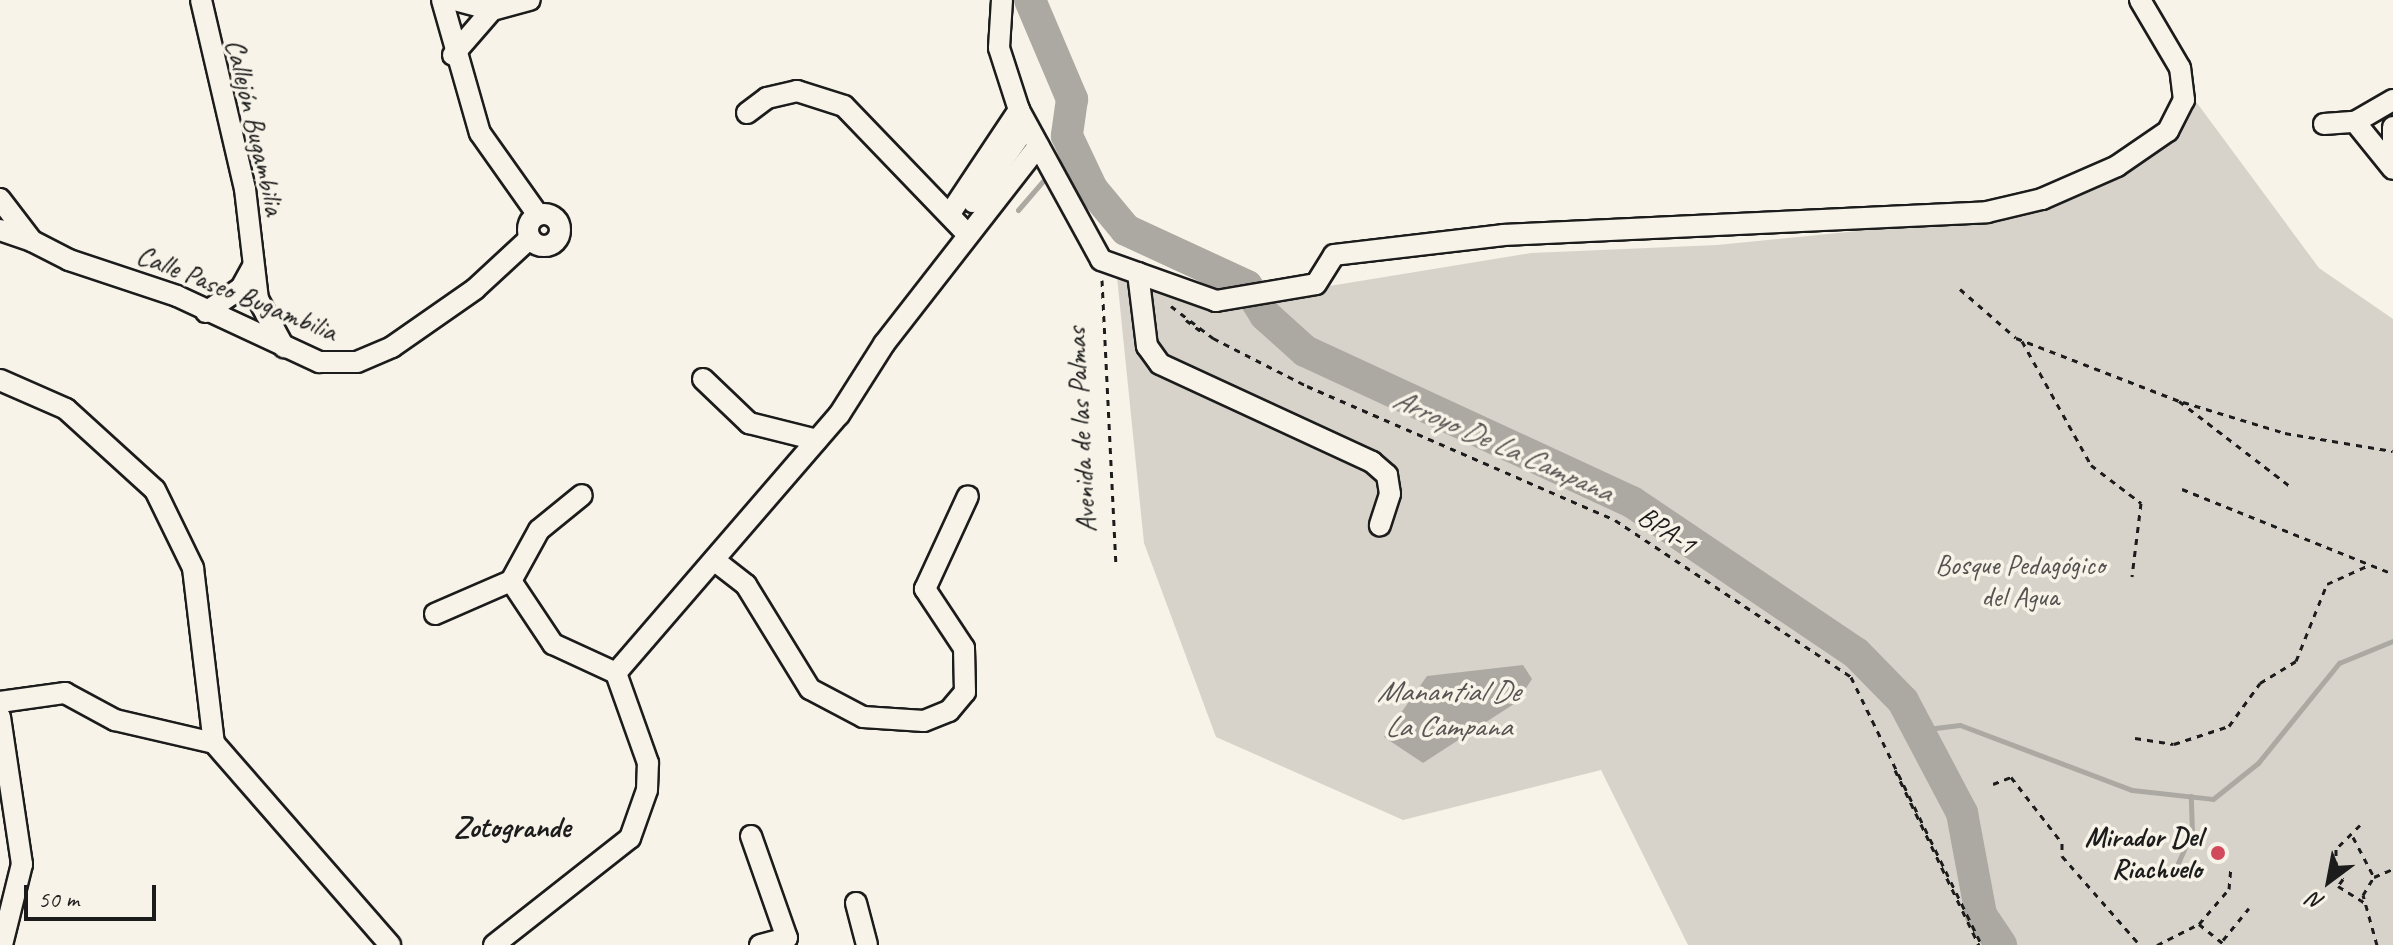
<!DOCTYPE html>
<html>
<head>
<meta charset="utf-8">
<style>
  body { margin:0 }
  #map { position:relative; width:2393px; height:945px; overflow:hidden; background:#f7f3e8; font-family:Caveat,sans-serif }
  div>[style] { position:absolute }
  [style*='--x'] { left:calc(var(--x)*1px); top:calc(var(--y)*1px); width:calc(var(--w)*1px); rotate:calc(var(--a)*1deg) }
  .green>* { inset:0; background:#d7d3cb }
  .water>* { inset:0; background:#aca9a2 }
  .stream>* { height:5px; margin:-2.5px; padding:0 2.5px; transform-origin:2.5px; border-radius:2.5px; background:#aca9a2 }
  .river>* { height:32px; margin:-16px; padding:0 16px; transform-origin:16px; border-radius:16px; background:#aca9a2 }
  .path>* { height:3px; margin-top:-1.5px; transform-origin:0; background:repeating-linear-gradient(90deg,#1c1c1c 0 6px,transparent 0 12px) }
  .roads { filter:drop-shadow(2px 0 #1c1c1c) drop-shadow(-2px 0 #1c1c1c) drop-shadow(0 2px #1c1c1c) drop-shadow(0 -2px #1c1c1c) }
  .minor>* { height:20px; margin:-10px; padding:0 10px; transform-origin:10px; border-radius:10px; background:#f7f3e8 }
  .minor>.ring { margin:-10px; padding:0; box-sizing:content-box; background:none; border:20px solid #f7f3e8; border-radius:50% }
  .dots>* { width:22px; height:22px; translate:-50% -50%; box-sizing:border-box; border:4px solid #f7f3e8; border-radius:50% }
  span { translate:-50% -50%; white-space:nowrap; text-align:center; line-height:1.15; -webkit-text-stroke:7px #f7f3e8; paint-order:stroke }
  .street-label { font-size:28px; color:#1c1c1c }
  .park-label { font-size:28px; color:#545351 }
  .poi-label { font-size:28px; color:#1c1c1c; font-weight:700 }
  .right { translate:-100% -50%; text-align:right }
  .water-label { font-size:30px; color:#565452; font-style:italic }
  .neighbourhood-label { font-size:30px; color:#1c1c1c; font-weight:700 }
  .north { position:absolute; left:2289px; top:841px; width:80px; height:80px; -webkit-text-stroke:6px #f7f3e8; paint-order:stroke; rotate:212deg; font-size:22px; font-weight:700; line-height:32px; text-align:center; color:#1c1c1c }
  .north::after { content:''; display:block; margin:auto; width:28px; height:36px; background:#1c1c1c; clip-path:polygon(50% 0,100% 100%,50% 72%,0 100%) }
  .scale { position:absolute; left:24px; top:885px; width:132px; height:36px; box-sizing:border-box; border:4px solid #1c1c1c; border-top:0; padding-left:10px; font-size:24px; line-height:28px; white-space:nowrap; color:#1c1c1c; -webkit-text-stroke:6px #f7f3e8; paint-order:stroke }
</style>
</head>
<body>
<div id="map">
  <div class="green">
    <div style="clip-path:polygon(2194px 99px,2319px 268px,2393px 319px,2393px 945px,1688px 945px,1601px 770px,1403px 820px,1216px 737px,1144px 543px,1117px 277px,1219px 304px,1531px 253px,1717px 245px,2037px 213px,2164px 143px)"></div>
  </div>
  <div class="water">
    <div style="clip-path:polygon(1523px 665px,1532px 679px,1517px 702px,1423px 763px,1384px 737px,1427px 676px)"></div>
  </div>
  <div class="stream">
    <div style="--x:1056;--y:167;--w:25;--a:-48"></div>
    <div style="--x:1018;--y:210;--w:48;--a:-49.3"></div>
    <div style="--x:1919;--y:730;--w:41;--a:-7"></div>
    <div style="--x:1960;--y:725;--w:184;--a:20.7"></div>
    <div style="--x:2132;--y:790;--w:81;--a:6.3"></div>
    <div style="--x:2213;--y:799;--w:58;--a:-38.7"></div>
    <div style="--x:2258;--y:763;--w:129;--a:-51"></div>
    <div style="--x:2339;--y:663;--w:58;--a:-22.2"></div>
    <div style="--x:2178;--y:863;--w:34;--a:-66"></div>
    <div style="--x:2192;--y:832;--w:36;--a:-92"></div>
  </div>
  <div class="river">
    <div style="--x:1030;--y:0;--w:108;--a:67"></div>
    <div style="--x:1072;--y:99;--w:37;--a:98"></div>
    <div style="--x:1067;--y:136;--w:59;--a:64.7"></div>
    <div style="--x:1092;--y:189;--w:53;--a:50.3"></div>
    <div style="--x:1126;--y:230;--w:133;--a:24.8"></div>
    <div style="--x:1247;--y:286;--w:34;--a:58"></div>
    <div style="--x:1265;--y:315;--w:54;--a:42"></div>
    <div style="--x:1305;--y:351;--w:360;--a:24.8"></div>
    <div style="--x:1632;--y:502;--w:270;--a:34"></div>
    <div style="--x:1856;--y:653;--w:67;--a:45.6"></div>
    <div style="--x:1903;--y:701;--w:127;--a:62.2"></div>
    <div style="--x:1962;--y:813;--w:104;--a:79.4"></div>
    <div style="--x:1981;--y:915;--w:36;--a:56"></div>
  </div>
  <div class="path">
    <div style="--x:1102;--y:280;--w:284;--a:87.2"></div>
    <div style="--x:1960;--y:289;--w:74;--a:41.2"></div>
    <div style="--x:2016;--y:338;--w:175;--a:21.1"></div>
    <div style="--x:2179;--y:401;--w:141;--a:37.5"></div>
    <div style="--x:1171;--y:306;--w:53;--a:37.3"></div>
    <div style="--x:1213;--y:338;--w:106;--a:27.1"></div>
    <div style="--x:1307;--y:386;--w:336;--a:23.5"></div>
    <div style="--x:1615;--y:520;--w:283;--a:33.6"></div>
    <div style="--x:1851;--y:677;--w:298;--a:64"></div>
    <div style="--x:1186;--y:320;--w:20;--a:37"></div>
    <div style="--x:2022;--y:341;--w:142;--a:60.9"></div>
    <div style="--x:2091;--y:465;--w:63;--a:37.2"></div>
    <div style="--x:2141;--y:503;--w:74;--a:97"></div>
    <div style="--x:2183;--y:402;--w:107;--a:16.9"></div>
    <div style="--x:2285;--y:433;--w:109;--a:9.5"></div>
    <div style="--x:2182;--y:489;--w:227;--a:21.9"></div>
    <div style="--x:2135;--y:738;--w:39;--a:9"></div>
    <div style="--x:2174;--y:744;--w:58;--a:-18.1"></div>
    <div style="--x:2229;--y:726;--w:53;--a:-54.2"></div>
    <div style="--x:2260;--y:683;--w:42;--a:-31.4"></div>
    <div style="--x:2296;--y:661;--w:83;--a:-68.1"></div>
    <div style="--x:2327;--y:584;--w:44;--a:-24.2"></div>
    <div style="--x:1895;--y:770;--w:194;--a:64.4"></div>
    <div style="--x:1993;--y:784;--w:19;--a:-21"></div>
    <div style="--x:2011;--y:777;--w:83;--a:52.3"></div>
    <div style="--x:2062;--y:843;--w:13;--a:90"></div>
    <div style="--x:2062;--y:856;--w:118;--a:48.8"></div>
    <div style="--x:2360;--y:825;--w:34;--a:135"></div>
    <div style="--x:2336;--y:849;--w:19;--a:90"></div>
    <div style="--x:2336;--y:868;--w:13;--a:58"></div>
    <div style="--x:2343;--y:879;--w:9;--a:126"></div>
    <div style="--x:2338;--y:886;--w:31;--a:32"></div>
    <div style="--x:2353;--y:837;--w:45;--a:62.3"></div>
    <div style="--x:2199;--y:924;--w:46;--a:-49.4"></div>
    <div style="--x:2229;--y:889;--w:21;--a:-85"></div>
    <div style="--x:2223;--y:940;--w:41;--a:-50.9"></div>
    <div style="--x:2157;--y:945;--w:47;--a:-26.6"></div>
    <div style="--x:2199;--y:924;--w:33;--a:39"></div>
    <div style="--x:2377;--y:945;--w:52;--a:-105.6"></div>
    <div style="--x:2363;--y:895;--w:21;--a:-59"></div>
    <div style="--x:2374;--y:877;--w:21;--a:-23"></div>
  </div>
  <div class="roads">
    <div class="minor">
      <div style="--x:201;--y:0;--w:194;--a:76.9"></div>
      <div style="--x:245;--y:189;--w:111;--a:83.3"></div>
      <div style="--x:258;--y:299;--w:55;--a:61.6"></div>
      <div style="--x:442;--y:0;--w:138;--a:74.1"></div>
      <div style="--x:480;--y:133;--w:100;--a:54.7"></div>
      <div style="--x:455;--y:0;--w:38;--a:15"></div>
      <div style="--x:492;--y:10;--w:39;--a:-15"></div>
      <div style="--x:1002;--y:0;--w:48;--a:93.6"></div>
      <div style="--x:999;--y:48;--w:65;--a:72.1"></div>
      <div style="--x:1019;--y:110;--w:171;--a:61.3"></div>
      <div style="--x:1101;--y:260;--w:122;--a:19.6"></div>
      <div style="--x:1216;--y:301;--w:101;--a:-9.6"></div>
      <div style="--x:1316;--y:284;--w:34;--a:-58"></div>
      <div style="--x:1334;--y:255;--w:170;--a:-6.7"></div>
      <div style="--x:1503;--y:235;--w:485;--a:-2.7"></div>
      <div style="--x:1987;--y:212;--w:57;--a:-13.3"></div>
      <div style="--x:2042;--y:199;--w:82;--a:-23.7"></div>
      <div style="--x:2117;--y:166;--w:62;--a:-34.5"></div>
      <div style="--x:2168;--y:131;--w:35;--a:-63"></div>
      <div style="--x:2184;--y:100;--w:32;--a:-97"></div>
      <div style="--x:2180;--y:68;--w:79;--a:-120.5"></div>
      <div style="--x:453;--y:55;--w:60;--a:-49.1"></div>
      <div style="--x:747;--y:113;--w:25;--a:-37"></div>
      <div style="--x:767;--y:98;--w:31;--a:-13"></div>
      <div style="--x:797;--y:91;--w:49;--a:17.7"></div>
      <div style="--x:844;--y:106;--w:178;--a:46.1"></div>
      <div style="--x:2355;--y:122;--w:60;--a:51"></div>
      <div style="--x:2324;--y:124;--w:31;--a:-4"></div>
      <div style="--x:2355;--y:122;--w:44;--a:-30.1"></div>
      <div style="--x:2393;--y:127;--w:38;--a:90"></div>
      <div style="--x:0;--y:199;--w:53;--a:52.7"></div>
      <div style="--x:32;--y:241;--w:42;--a:27.2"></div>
      <div style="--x:69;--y:260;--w:114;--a:18.4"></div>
      <div style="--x:177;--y:296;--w:157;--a:24.9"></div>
      <div style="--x:319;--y:362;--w:38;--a:0"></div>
      <div style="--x:357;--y:362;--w:38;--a:-23"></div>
      <div style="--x:392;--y:347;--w:101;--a:-34.9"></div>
      <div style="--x:475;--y:289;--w:75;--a:-42.8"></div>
      <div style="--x:973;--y:202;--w:93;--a:-54.6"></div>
      <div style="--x:951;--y:212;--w:123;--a:-56.3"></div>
      <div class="ring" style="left:528px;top:214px;width:12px;height:12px"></div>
      <div style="--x:0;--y:230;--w:34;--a:19"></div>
      <div style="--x:1138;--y:273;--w:74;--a:83"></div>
      <div style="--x:1147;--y:346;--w:22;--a:54"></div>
      <div style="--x:1160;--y:364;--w:234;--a:24.8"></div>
      <div style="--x:1372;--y:462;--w:20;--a:41"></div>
      <div style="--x:1387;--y:475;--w:19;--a:81"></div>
      <div style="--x:1390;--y:494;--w:33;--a:108"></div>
      <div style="--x:206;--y:312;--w:42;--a:-34.4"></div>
      <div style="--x:241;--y:288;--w:25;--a:-61"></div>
      <div style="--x:703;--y:379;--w:64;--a:43.7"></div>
      <div style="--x:749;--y:423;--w:70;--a:14"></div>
      <div style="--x:0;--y:380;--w:72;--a:23.7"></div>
      <div style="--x:66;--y:409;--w:120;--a:42.3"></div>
      <div style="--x:155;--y:490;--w:87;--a:64"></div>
      <div style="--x:193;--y:568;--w:176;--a:83.2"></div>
      <div style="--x:714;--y:560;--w:41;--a:38"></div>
      <div style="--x:746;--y:585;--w:122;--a:58.4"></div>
      <div style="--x:810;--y:689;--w:60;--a:27.8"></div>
      <div style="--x:863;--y:717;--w:61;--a:3.8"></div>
      <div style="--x:924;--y:721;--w:27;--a:-22"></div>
      <div style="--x:949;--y:711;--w:25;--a:-50"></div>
      <div style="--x:965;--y:692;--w:44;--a:-91.3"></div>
      <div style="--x:964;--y:648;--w:71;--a:-123.5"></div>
      <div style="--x:925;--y:589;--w:102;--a:-65.2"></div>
      <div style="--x:511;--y:581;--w:76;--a:56.3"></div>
      <div style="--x:553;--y:644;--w:69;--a:24.7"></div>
      <div style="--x:435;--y:614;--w:83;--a:-23.5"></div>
      <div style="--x:511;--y:581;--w:58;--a:-61.2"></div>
      <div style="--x:539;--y:530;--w:55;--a:-39.1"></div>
      <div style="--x:0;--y:702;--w:66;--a:-7.9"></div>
      <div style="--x:65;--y:693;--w:57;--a:28.4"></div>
      <div style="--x:115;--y:720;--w:102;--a:13.1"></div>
      <div style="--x:214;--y:743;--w:268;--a:48.9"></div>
      <div style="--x:0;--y:717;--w:149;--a:81.5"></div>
      <div style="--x:22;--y:864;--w:83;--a:103.9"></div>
      <div style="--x:751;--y:836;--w:108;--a:70.6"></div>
      <div style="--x:787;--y:938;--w:28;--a:165"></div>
      <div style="--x:856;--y:903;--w:43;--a:75.3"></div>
      <div style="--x:494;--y:945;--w:173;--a:-38.2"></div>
      <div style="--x:630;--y:838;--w:51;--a:-70.5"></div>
      <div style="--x:647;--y:790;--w:27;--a:-88"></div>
      <div style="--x:648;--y:763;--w:96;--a:-109.6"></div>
      <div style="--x:616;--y:673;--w:341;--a:-49.2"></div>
      <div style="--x:839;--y:415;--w:84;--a:-57.6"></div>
      <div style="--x:884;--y:344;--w:251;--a:-52.1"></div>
    </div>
  </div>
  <div class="dots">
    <div style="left:2218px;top:853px;background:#d1495b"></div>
  </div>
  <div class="street-label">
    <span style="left:255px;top:127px;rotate:77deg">Callejón Bugambilia</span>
    <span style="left:237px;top:293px;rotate:22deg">Calle Paseo Bugambilia</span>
    <span style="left:1081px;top:430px;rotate:-93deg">Avenida de las Palmas</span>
    <span style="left:1667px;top:530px;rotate:33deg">BPA-1</span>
  </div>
  <div class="park-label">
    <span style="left:2020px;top:581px">Bosque Pedagógico<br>del Agua</span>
  </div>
  <div class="poi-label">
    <span class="right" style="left:2202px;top:853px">Mirador Del<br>Riachuelo</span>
  </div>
  <div class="water-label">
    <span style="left:1503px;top:445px;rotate:24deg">Arroyo De La Campana</span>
    <span style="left:1448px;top:708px">Manantial De<br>La Campana</span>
  </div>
  <div class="neighbourhood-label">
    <span style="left:512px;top:827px">Zotogrande</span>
  </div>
  <div class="north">N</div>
  <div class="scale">50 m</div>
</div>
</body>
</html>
